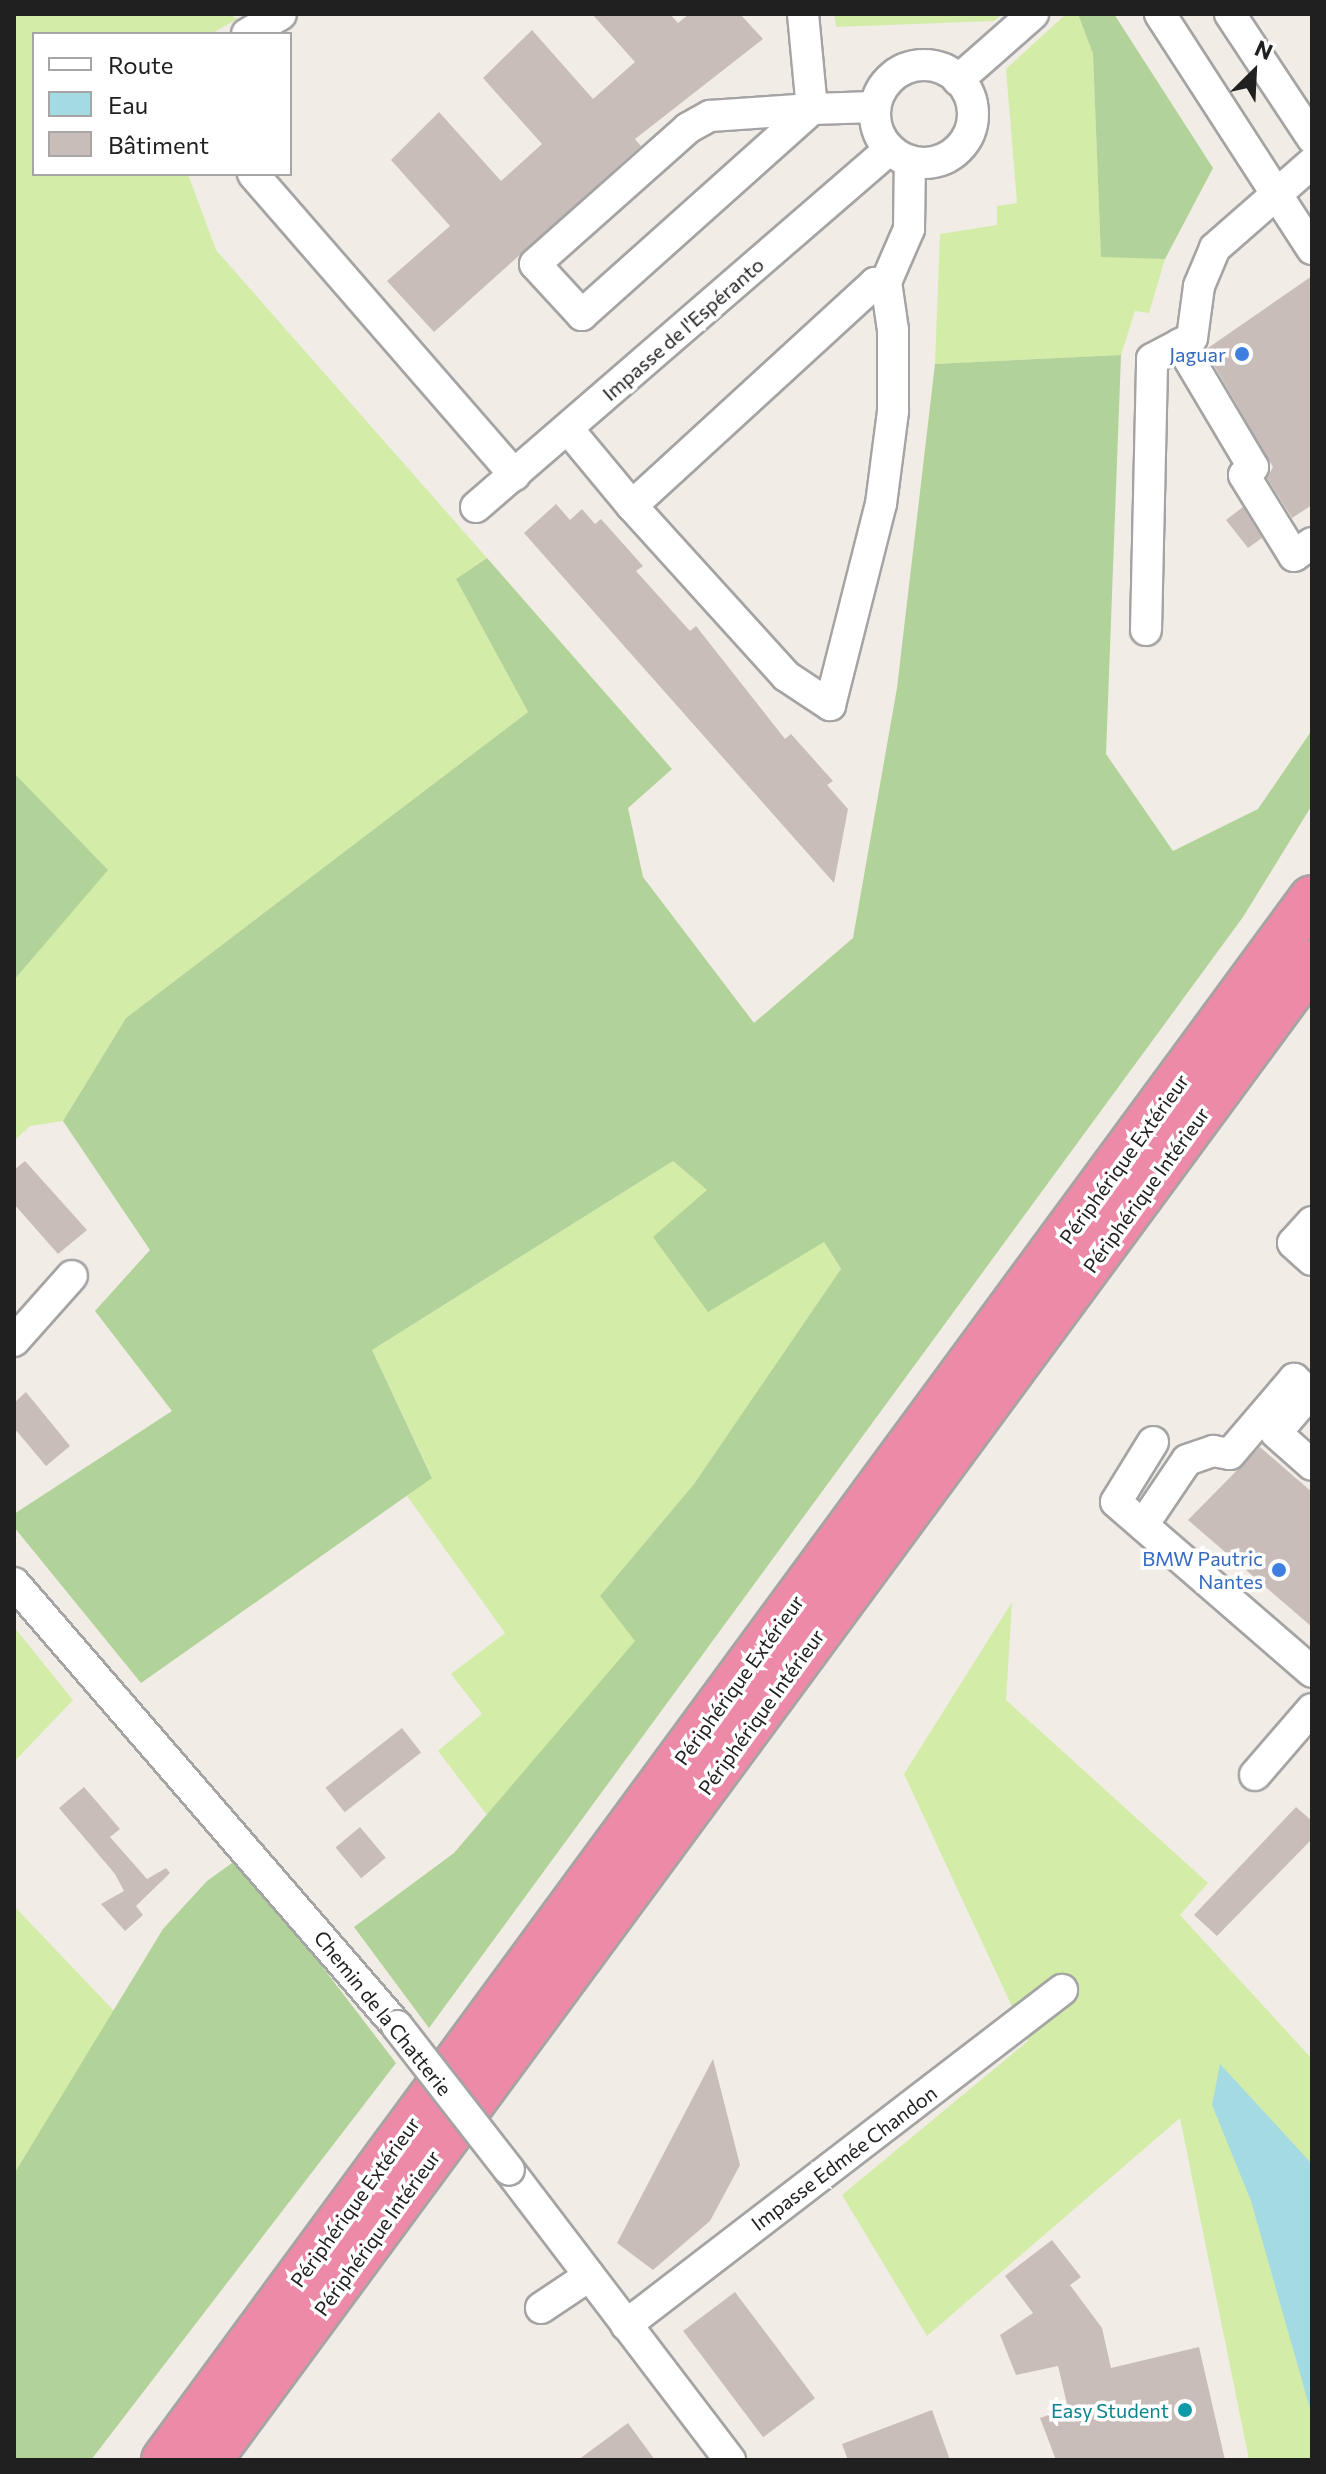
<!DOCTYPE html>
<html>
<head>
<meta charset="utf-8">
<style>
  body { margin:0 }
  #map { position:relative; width:1326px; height:2474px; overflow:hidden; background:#f1ece6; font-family:Commissioner,sans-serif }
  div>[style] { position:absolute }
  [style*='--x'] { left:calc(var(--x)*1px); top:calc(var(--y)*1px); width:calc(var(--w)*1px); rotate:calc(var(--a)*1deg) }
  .grass>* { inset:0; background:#d3eda9 }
  .forest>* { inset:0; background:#b1d298 }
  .water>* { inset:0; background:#a4dae1 }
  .building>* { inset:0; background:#c9bdb9; transform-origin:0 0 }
  .roads { filter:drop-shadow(2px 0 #a4a4a4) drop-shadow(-2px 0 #a4a4a4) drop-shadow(0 2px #a4a4a4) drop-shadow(0 -2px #a4a4a4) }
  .minor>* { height:30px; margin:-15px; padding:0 15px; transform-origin:15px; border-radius:15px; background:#fff }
  .minor>.ring { margin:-15px; padding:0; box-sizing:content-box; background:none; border:30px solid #fff; border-radius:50% }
  .highway>* { height:44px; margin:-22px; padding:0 22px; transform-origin:22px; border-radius:22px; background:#ec8aa8 }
  .bridges { filter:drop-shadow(2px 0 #a4a4a4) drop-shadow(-2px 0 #a4a4a4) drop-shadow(0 2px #a4a4a4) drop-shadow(0 -2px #a4a4a4) }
  .minor-bridge>* { height:30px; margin:-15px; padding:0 15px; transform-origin:15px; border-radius:15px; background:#fff }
  .dots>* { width:22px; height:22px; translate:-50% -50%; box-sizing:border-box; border:4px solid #fff; border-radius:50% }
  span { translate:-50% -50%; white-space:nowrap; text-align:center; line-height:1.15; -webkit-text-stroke:7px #fff; paint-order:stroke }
  .street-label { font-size:20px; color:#202020 }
  .shop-label { font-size:20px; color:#366cbe }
  .right { translate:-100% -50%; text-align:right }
  .culture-label { font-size:20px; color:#0d838f }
  .frame { position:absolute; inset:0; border:16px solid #202020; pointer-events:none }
  .legend { position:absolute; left:32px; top:32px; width:260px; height:144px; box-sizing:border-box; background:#fff; border:2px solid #a6a6a6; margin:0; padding:10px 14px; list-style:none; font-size:24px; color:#202020 }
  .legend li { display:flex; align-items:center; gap:16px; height:40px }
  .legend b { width:40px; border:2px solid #a6a6a6 }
  .north { position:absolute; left:1214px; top:32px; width:80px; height:80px; -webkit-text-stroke:6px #fff; paint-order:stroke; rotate:24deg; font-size:22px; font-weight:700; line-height:32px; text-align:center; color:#202020 }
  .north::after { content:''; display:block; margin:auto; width:28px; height:36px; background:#202020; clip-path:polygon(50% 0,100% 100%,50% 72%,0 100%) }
</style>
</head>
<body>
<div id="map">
  <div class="grass">
    <div style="clip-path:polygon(14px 14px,230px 14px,237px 19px,211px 34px,34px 34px,34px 174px,188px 174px,216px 250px,487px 558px,456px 579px,528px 712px,126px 1018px,63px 1121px,30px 1126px,14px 1141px,14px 980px,107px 870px,14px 773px)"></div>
    <div style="clip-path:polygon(834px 14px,996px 14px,1001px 15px,994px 21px,836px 27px)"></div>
    <div style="clip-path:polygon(1066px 14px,1078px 14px,1093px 54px,1101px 256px,1165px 259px,1149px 313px,1135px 311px,1121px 355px,935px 364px,940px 234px,997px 225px,997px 206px,1017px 203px,1006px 69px)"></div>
    <div style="clip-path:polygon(673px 1161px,707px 1190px,824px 1242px,841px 1270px,694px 1484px,600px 1596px,636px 1641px,487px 1815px,438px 1751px,482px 1714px,451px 1674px,505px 1633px,407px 1496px,432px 1477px,372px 1350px)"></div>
    <div style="clip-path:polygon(1012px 1602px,1006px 1700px,1208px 1883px,1180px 1915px,1312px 2059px,1312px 2460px,1249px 2460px,1180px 2118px,927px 2336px,842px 2195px,1028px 2041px,904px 1774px)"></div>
    <div style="clip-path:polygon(14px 1627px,73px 1700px,14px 1762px)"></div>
    <div style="clip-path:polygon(14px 1906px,116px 2013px,14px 2174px)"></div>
  </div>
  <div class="forest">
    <div style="clip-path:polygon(1078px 14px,1114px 14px,1213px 168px,1165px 259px,1101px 257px,1093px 54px)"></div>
    <div style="clip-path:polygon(1121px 355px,1106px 754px,1173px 851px,1258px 809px,1312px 730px,1312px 805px,1243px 917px,429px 2028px,354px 1927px,454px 1853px,635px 1641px,600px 1596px,694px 1484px,841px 1269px,824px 1242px,708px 1312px,653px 1237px,707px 1190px,673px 1161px,372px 1350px,432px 1478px,141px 1683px,14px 1527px,14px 1514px,172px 1411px,95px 1311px,150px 1250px,63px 1121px,126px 1018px,528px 712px,456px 579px,487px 558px,672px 769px,628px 808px,643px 877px,754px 1023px,853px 938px,897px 688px,935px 364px)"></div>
    <div style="clip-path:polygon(14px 773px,108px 870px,14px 980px)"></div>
    <div style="clip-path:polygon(239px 1858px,396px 2063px,91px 2460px,14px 2460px,14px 2174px,163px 1929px,207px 1881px)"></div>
  </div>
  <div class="water">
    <div style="clip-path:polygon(1220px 2064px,1312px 2164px,1312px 2416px,1251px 2201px,1212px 2105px)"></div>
  </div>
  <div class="building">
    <div style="clip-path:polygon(592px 14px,670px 14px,678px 23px,689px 14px,740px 14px,763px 39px,635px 139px,641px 146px,434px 332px,387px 281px,450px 226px,391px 160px,439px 112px,501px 181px,542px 144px,483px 78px,532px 30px,593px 99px,635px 62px)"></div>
    <div style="clip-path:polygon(1312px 276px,1312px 505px,1292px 518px,1267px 478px,1273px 467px,1205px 350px)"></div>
    <div style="clip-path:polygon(556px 504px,570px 520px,582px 509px,595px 524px,601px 519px,643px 566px,636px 571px,690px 631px,696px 626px,785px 739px,791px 734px,833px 781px,827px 785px,848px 809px,834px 883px,524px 533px)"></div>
    <div style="clip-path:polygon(1243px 507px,1262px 538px,1248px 548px,1226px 520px)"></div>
    <div style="clip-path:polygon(25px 1161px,87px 1230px,58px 1254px,14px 1204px,14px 1170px)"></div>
    <div style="clip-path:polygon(26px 1392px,70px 1446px,46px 1466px,14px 1428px,14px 1403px)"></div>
    <div style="clip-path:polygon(1260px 1447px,1312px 1492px,1312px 1627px,1188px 1520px)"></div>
    <div style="left:402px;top:1728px;width:31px;height:97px;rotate:52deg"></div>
    <div style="clip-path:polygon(84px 1787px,120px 1829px,110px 1837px,147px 1879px,166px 1868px,170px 1873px,136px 1906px,143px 1915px,125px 1931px,101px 1904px,124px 1891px,115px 1874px,59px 1808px)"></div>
    <div style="clip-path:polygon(1296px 1807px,1312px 1821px,1312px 1839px,1217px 1936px,1194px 1915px)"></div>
    <div style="left:360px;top:1827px;width:40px;height:32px;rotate:50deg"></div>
    <div style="clip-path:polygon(713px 2059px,740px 2165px,710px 2221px,653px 2270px,617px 2243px)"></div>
    <div style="clip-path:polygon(1052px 2240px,1081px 2277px,1070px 2285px,1102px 2328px,1111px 2368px,1199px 2347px,1225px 2460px,1056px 2460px,1040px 2418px,1068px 2408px,1058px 2366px,1016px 2375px,1000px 2335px,1033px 2313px,1005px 2276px)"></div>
    <div style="left:735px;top:2292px;width:133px;height:65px;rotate:53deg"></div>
    <div style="clip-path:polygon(932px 2410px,950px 2460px,848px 2460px,842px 2444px)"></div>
    <div style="clip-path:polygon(628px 2423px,655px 2460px,578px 2460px)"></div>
  </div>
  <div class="roads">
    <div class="minor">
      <div style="--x:803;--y:14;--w:95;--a:84.6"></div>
      <div style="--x:812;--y:109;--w:309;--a:138.2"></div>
      <div style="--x:582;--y:315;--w:69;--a:-132.7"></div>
      <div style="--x:535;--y:264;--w:205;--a:-41.6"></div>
      <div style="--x:688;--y:128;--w:25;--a:-29"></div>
      <div style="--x:710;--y:116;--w:102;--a:-3.9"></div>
      <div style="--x:812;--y:109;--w:63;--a:-1.8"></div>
      <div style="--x:1160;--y:14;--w:280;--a:57.1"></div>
      <div style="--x:1230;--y:14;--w:149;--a:56.5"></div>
      <div style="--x:247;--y:34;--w:39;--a:-30"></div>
      <div class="ring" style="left:875px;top:65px;width:68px;height:68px"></div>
      <div style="--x:958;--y:80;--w:100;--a:-41.3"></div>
      <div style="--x:253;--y:174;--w:399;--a:49"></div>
      <div style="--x:886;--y:282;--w:11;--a:175"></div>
      <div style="--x:875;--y:283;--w:330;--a:137.5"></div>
      <div style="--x:632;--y:506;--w:229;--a:47.8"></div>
      <div style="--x:786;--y:676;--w:53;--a:33.4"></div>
      <div style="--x:830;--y:705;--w:207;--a:-75.8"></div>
      <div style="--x:881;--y:504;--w:94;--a:-82.6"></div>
      <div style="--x:893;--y:411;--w:81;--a:-90"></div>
      <div style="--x:893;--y:330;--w:49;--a:-98.3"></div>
      <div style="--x:886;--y:282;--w:58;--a:-66.5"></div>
      <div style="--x:909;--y:229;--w:68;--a:-89.2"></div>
      <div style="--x:1180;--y:344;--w:143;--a:59.3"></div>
      <div style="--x:1253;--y:467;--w:12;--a:138"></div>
      <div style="--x:1244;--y:475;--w:95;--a:58.3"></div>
      <div style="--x:1294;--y:556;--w:22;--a:-36"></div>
      <div style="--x:568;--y:429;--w:100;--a:50.3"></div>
      <div style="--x:476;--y:507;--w:547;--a:-40.85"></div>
      <div style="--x:1146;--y:630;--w:271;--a:-88.7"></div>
      <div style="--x:1152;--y:359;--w:45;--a:-27.7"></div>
      <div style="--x:1192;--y:338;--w:52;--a:-82.3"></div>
      <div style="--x:1199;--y:286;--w:41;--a:-67.2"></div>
      <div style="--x:1215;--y:248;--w:129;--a:-41.2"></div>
      <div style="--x:1312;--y:1222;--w:28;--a:132"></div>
      <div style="--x:1293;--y:1243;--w:25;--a:42"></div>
      <div style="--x:14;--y:1341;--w:87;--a:-48.3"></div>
      <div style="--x:1153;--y:1442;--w:70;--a:121.7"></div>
      <div style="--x:1116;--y:1502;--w:259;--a:40.9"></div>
      <div style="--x:1143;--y:1525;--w:78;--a:-55.9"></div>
      <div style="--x:1187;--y:1460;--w:28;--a:-19"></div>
      <div style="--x:1213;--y:1451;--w:17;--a:10"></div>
      <div style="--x:1230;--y:1454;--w:99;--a:-49.5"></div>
      <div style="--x:1294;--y:1379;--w:21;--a:41"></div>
      <div style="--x:1310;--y:1393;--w:52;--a:130.4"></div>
      <div style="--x:1276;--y:1433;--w:48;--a:41.6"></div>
      <div style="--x:14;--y:1583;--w:586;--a:49.15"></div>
      <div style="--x:1255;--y:1775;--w:87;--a:-49.2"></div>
      <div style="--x:509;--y:2170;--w:365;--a:52.7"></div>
      <div style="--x:541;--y:2308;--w:58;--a:-33.7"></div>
      <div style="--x:626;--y:2325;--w:550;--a:-37.54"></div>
    </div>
    <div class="highway">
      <div style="--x:164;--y:2460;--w:1938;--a:-53.69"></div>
      <div style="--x:209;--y:2460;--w:1859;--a:-53.62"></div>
    </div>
  </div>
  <div class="bridges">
    <div class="minor-bridge">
      <div style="--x:397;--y:2026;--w:182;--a:52.1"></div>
    </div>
  </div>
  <div class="dots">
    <div style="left:1242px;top:354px;background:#3f7fe0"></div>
    <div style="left:1279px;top:1570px;background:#3f7fe0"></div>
    <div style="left:1185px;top:2410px;background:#0f9aa8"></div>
  </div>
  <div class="street-label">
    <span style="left:683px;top:329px;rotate:-41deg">Impasse de l'Espéranto</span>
    <span style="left:1124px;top:1159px;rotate:-54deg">Périphérique Extérieur</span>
    <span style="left:1146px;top:1190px;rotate:-54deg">Périphérique Intérieur</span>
    <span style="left:739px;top:1680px;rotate:-54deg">Périphérique Extérieur</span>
    <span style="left:761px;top:1712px;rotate:-54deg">Périphérique Intérieur</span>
    <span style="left:383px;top:2013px;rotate:51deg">Chemin de la Chatterie</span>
    <span style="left:844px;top:2158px;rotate:-37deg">Impasse Edmée Chandon</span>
    <span style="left:355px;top:2202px;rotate:-54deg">Périphérique Extérieur</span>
    <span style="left:377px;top:2233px;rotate:-54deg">Périphérique Intérieur</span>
  </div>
  <div class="shop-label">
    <span class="right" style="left:1226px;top:354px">Jaguar</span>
    <span class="right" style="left:1263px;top:1570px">BMW Pautric<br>Nantes</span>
  </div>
  <div class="culture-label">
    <span class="right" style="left:1169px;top:2410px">Easy Student</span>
  </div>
  <div class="frame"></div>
  <ul class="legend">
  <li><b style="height:10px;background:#fff"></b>Route</li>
  <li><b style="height:22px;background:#a4dae1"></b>Eau</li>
  <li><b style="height:22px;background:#c9bdb9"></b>Bâtiment</li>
  </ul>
  <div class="north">N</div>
</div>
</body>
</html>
